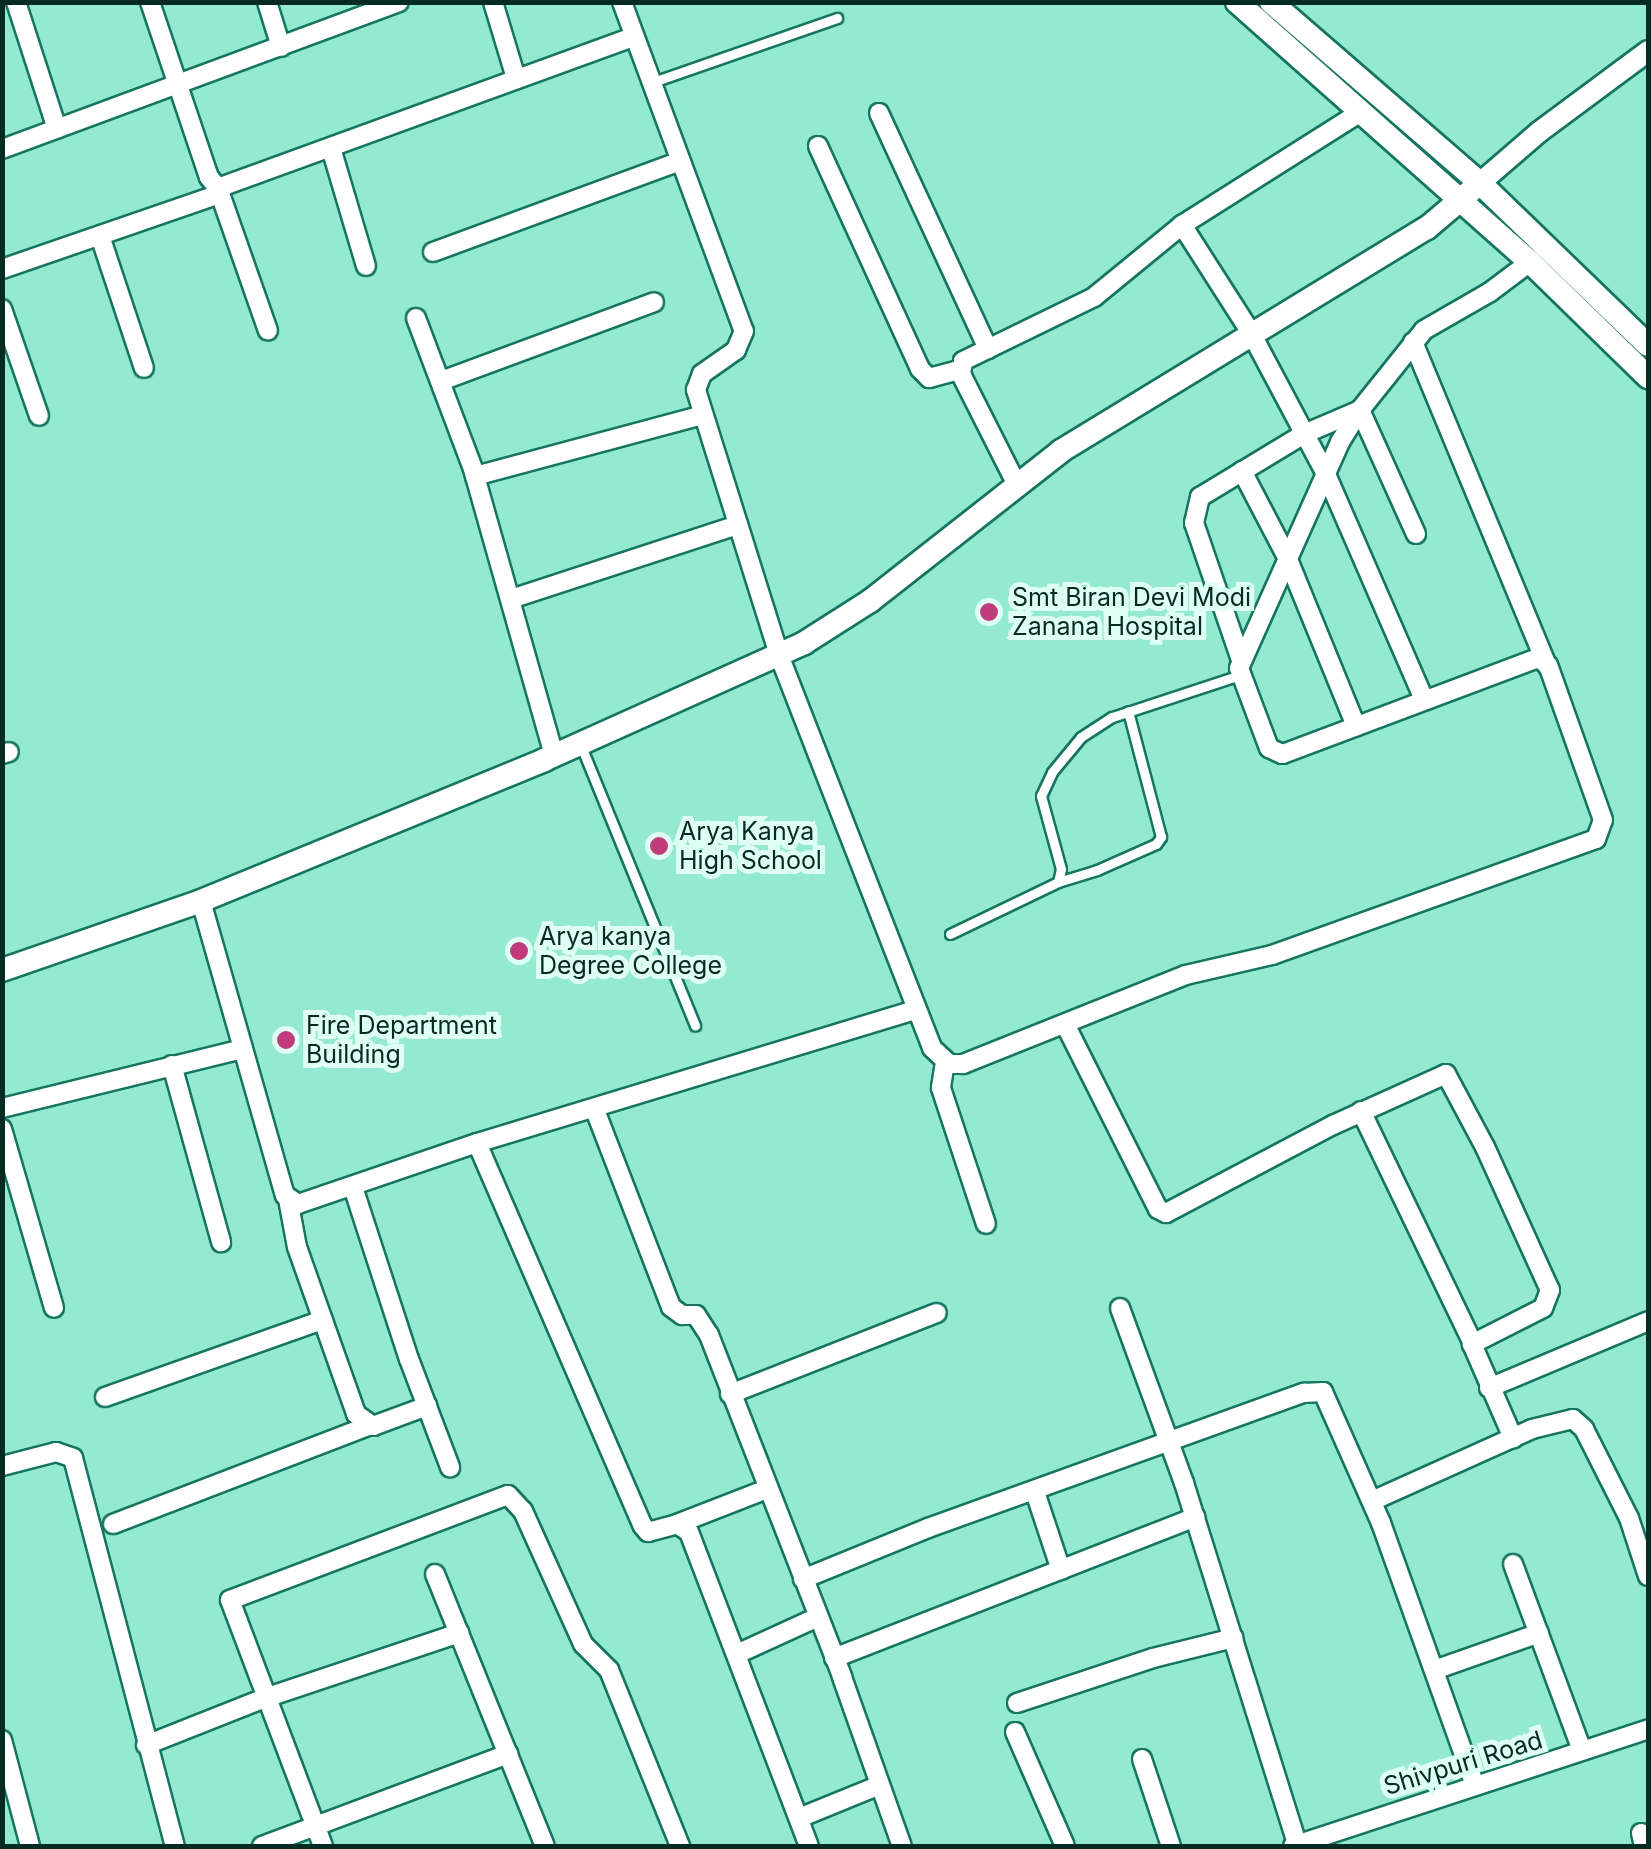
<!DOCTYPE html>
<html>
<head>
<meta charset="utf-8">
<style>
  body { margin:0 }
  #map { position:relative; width:1651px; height:1849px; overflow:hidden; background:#94e9d1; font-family:Inter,sans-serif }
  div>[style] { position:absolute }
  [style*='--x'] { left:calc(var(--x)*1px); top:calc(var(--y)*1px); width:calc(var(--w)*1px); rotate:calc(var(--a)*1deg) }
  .roads { filter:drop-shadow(2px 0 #157561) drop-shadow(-2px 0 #157561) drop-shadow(0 2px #157561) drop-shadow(0 -2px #157561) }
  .service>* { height:9px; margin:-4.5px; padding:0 4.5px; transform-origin:4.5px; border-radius:4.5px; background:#fff }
  .minor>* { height:18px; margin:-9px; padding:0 9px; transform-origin:9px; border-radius:9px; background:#fff }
  .tertiary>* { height:20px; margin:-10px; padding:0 10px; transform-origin:10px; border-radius:10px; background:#fff }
  .secondary>* { height:22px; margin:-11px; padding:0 11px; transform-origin:11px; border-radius:11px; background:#fff }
  .dots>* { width:28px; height:28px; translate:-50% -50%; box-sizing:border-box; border:5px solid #dffff5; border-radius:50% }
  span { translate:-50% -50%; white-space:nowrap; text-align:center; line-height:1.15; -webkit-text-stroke:10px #dffff5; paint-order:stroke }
  .poi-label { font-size:25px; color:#062b23 }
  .left { translate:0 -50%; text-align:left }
  .street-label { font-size:25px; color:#062b23 }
  .frame { position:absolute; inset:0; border:5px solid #062b23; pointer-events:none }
</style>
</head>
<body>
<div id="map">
  <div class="roads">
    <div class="service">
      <div style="--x:653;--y:82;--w:195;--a:-19.2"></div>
      <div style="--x:581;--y:746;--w:302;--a:67.8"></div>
      <div style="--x:1058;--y:882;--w:41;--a:-17.1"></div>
      <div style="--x:1097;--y:870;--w:64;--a:-23.8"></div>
      <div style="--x:1156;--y:844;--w:9;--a:-54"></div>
      <div style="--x:1161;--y:837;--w:130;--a:-104.7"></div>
      <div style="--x:950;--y:934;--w:120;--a:-25.7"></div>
      <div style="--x:1058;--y:882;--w:13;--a:-77"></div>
      <div style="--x:1061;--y:869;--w:76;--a:-105.3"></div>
      <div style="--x:1041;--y:796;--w:26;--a:-65"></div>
      <div style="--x:1052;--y:772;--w:45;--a:-50.4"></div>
      <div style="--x:1081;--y:737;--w:37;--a:-33"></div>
      <div style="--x:1112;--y:717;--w:135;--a:-18.2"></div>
    </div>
    <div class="minor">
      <div style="--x:16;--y:2;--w:133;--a:72.1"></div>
      <div style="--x:150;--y:2;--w:185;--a:71.4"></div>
      <div style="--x:209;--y:177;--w:14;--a:51"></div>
      <div style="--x:218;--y:188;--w:442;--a:-20"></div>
      <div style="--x:267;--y:2;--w:47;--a:72.7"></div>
      <div style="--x:493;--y:2;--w:79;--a:73.2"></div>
      <div style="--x:622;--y:2;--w:351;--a:69.7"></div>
      <div style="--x:744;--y:331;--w:21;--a:113"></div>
      <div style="--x:736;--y:350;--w:42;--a:144.8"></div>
      <div style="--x:702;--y:374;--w:17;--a:111"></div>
      <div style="--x:696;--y:390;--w:278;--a:72.6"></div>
      <div style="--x:779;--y:655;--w:422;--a:68.7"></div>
      <div style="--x:932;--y:1048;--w:23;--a:43"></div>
      <div style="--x:949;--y:1064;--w:14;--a:0"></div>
      <div style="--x:963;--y:1064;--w:240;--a:-21.8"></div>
      <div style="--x:1186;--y:975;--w:88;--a:-13.1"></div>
      <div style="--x:1272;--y:955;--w:344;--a:-19.7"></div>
      <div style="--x:1596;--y:839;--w:20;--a:-70"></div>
      <div style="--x:1603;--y:820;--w:164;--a:-109.5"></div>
      <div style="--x:1548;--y:665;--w:12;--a:-145"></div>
      <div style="--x:1538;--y:658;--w:273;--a:159.4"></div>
      <div style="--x:1282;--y:754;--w:14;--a:-155"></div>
      <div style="--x:1269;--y:748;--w:85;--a:-110.6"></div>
      <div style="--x:1239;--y:668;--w:248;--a:-65.9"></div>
      <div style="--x:1340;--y:442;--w:38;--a:-58"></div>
      <div style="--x:1360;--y:410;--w:102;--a:-51.3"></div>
      <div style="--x:1424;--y:330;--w:76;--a:-29.9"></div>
      <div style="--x:1490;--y:292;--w:50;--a:-36.9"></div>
      <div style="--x:879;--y:113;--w:260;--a:65.2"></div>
      <div style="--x:818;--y:146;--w:245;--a:65.4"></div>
      <div style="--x:920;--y:369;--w:13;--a:45"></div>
      <div style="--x:929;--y:378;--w:31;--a:-15"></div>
      <div style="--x:331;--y:148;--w:123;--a:73.5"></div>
      <div style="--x:2;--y:149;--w:423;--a:-20.3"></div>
      <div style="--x:218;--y:188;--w:151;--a:70.7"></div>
      <div style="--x:1182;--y:225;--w:128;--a:57.4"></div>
      <div style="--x:1251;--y:333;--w:160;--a:62"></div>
      <div style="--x:1326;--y:474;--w:245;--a:66.5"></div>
      <div style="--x:100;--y:236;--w:139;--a:71.6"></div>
      <div style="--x:433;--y:252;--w:263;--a:-20.2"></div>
      <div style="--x:2;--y:269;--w:231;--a:-19"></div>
      <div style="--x:2;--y:309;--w:113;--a:70.9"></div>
      <div style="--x:416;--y:318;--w:161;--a:69.3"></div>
      <div style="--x:473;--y:469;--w:297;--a:74.2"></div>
      <div style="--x:1413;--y:342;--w:350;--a:67.5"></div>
      <div style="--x:441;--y:381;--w:227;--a:-20.3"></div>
      <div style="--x:1242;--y:471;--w:97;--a:62.4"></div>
      <div style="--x:1287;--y:557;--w:183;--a:67.8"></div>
      <div style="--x:475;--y:476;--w:236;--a:-15"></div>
      <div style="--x:1016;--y:483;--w:122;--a:-116.8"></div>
      <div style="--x:961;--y:374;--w:13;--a:-81"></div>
      <div style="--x:963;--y:361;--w:146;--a:-26"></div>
      <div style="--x:1094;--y:297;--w:114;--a:-39.3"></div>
      <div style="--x:1182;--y:225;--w:212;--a:-32.3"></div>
      <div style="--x:511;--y:599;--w:239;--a:-18.1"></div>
      <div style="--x:1241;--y:660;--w:145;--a:-108.9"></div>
      <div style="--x:1194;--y:523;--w:27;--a:-77"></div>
      <div style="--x:1200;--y:497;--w:122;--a:-31.2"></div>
      <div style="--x:1304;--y:434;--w:61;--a:-23.2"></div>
      <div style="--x:1360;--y:410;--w:136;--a:65.7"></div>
      <div style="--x:2;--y:754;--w:7;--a:-16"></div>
      <div style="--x:201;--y:901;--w:306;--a:74.1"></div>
      <div style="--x:285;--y:1195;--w:16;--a:35"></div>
      <div style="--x:298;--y:1204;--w:189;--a:-18.8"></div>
      <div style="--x:477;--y:1143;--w:459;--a:-16.9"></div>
      <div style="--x:1065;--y:1024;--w:207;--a:63.3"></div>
      <div style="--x:1158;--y:1209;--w:9;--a:27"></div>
      <div style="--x:1166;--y:1213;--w:189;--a:-27.8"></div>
      <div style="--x:1333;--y:1125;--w:124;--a:-24.3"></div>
      <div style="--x:1446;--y:1074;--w:83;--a:61.9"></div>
      <div style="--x:1485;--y:1147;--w:157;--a:65.6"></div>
      <div style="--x:1550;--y:1290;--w:19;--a:111"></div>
      <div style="--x:1543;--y:1308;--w:80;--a:153.1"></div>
      <div style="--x:1472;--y:1344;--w:103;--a:66.4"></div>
      <div style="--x:945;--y:1062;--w:26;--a:99"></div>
      <div style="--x:941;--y:1088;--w:143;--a:71.7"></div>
      <div style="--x:172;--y:1065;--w:184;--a:74.5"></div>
      <div style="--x:2;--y:1108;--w:248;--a:-13.8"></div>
      <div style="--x:595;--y:1110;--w:211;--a:68.9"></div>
      <div style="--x:671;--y:1307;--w:14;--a:36"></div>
      <div style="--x:682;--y:1315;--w:14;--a:0"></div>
      <div style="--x:696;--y:1315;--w:24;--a:57"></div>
      <div style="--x:709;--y:1335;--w:367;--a:68.7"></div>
      <div style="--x:842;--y:1677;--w:179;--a:70.5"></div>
      <div style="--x:1361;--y:1111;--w:256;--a:64.3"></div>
      <div style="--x:2;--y:1129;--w:186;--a:73.8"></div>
      <div style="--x:477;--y:1143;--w:417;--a:66.6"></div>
      <div style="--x:643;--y:1526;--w:8;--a:50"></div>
      <div style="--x:648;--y:1532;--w:30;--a:-15"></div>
      <div style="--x:677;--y:1524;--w:14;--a:34"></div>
      <div style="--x:689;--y:1532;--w:336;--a:69.1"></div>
      <div style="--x:353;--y:1187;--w:181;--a:72"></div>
      <div style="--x:409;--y:1359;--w:116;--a:69.2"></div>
      <div style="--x:288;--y:1199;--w:49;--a:79.4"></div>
      <div style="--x:297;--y:1247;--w:177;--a:70.5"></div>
      <div style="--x:356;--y:1414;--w:21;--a:35"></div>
      <div style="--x:373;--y:1426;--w:58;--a:-20.3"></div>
      <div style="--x:1120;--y:1308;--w:186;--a:69.9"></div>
      <div style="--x:1184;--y:1483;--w:380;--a:72.6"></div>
      <div style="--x:1489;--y:1388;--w:173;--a:-22.8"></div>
      <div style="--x:730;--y:1394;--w:222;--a:-21.4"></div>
      <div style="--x:105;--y:1397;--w:231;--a:-19.5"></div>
      <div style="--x:2;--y:1466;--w:56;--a:-14.5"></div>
      <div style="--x:56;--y:1452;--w:18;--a:19"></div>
      <div style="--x:73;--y:1458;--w:401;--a:75.3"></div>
      <div style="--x:1035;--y:1492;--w:82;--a:71.6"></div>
      <div style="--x:1372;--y:1501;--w:175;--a:-24.2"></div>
      <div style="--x:1532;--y:1429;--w:42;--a:-13.7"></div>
      <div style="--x:1573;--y:1419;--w:15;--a:42"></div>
      <div style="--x:1584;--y:1429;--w:100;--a:63.2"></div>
      <div style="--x:1629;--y:1518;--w:61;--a:71.9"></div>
      <div style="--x:113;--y:1524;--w:273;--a:-21"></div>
      <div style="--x:677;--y:1524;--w:97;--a:-21.3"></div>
      <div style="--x:1513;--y:1564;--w:199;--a:69.7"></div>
      <div style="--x:435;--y:1574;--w:293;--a:68"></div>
      <div style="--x:803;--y:1579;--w:135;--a:-22.2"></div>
      <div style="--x:928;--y:1528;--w:400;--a:-19.8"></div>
      <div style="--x:1304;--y:1393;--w:19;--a:-3"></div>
      <div style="--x:1323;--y:1392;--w:143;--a:66.1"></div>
      <div style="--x:1381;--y:1523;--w:278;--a:70.3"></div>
      <div style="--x:737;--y:1654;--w:89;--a:-24.6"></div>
      <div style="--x:834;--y:1658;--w:388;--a:-21.3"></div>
      <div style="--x:1437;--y:1669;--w:108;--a:-19.4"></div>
      <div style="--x:1017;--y:1703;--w:143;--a:-18.3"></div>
      <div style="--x:1153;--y:1658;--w:83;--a:-13.9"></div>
      <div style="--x:1015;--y:1732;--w:124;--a:66.3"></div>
      <div style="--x:2;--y:1740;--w:110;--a:75.2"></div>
      <div style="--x:146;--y:1745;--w:128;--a:-21.6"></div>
      <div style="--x:265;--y:1698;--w:205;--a:-18.5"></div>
      <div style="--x:1142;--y:1759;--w:92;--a:71.6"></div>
      <div style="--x:799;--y:1818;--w:87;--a:-22.2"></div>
      <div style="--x:1641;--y:1833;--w:13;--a:77"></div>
      <div style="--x:262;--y:1846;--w:263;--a:-20.5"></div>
      <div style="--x:323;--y:1846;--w:263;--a:-110.7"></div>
      <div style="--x:230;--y:1600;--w:297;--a:-20.7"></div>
      <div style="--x:508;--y:1495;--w:22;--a:47"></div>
      <div style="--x:523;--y:1511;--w:146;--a:65.7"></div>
      <div style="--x:583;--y:1644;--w:37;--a:45"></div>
      <div style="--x:609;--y:1670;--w:190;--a:68"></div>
      <div style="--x:1293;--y:1846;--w:374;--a:-18.2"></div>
    </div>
    <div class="tertiary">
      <div style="--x:1480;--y:183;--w:78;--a:-40.8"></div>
      <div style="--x:1539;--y:132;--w:136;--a:-36.6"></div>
    </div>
    <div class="secondary">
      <div style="--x:1237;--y:2;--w:392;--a:41.6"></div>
      <div style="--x:1530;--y:262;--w:165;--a:44.3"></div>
      <div style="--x:1271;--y:2;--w:276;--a:40.9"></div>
      <div style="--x:1480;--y:183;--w:233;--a:44"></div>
      <div style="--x:2;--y:970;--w:211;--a:-19.1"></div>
      <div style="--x:201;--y:901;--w:371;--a:-22.3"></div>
      <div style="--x:544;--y:760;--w:285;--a:-24.2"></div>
      <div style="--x:804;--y:643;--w:78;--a:-32.5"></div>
      <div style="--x:870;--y:601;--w:243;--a:-38.1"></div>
      <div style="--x:1061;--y:451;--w:429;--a:-31.4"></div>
      <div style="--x:1427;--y:228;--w:70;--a:-40.3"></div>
    </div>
  </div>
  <div class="dots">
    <div style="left:989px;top:612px;background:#c03a7c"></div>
    <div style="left:659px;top:846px;background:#c03a7c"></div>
    <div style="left:519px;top:951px;background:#c03a7c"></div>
    <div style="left:286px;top:1040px;background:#c03a7c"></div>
  </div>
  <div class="poi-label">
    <span class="left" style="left:1012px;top:612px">Smt Biran Devi Modi<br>Zanana Hospital</span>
    <span class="left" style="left:679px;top:846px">Arya Kanya<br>High School</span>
    <span class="left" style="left:539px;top:951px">Arya kanya<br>Degree College</span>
    <span class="left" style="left:306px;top:1040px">Fire Department<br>Building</span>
  </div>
  <div class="street-label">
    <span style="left:1463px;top:1763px;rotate:-17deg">Shivpuri Road</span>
  </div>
  <div class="frame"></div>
</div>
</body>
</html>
